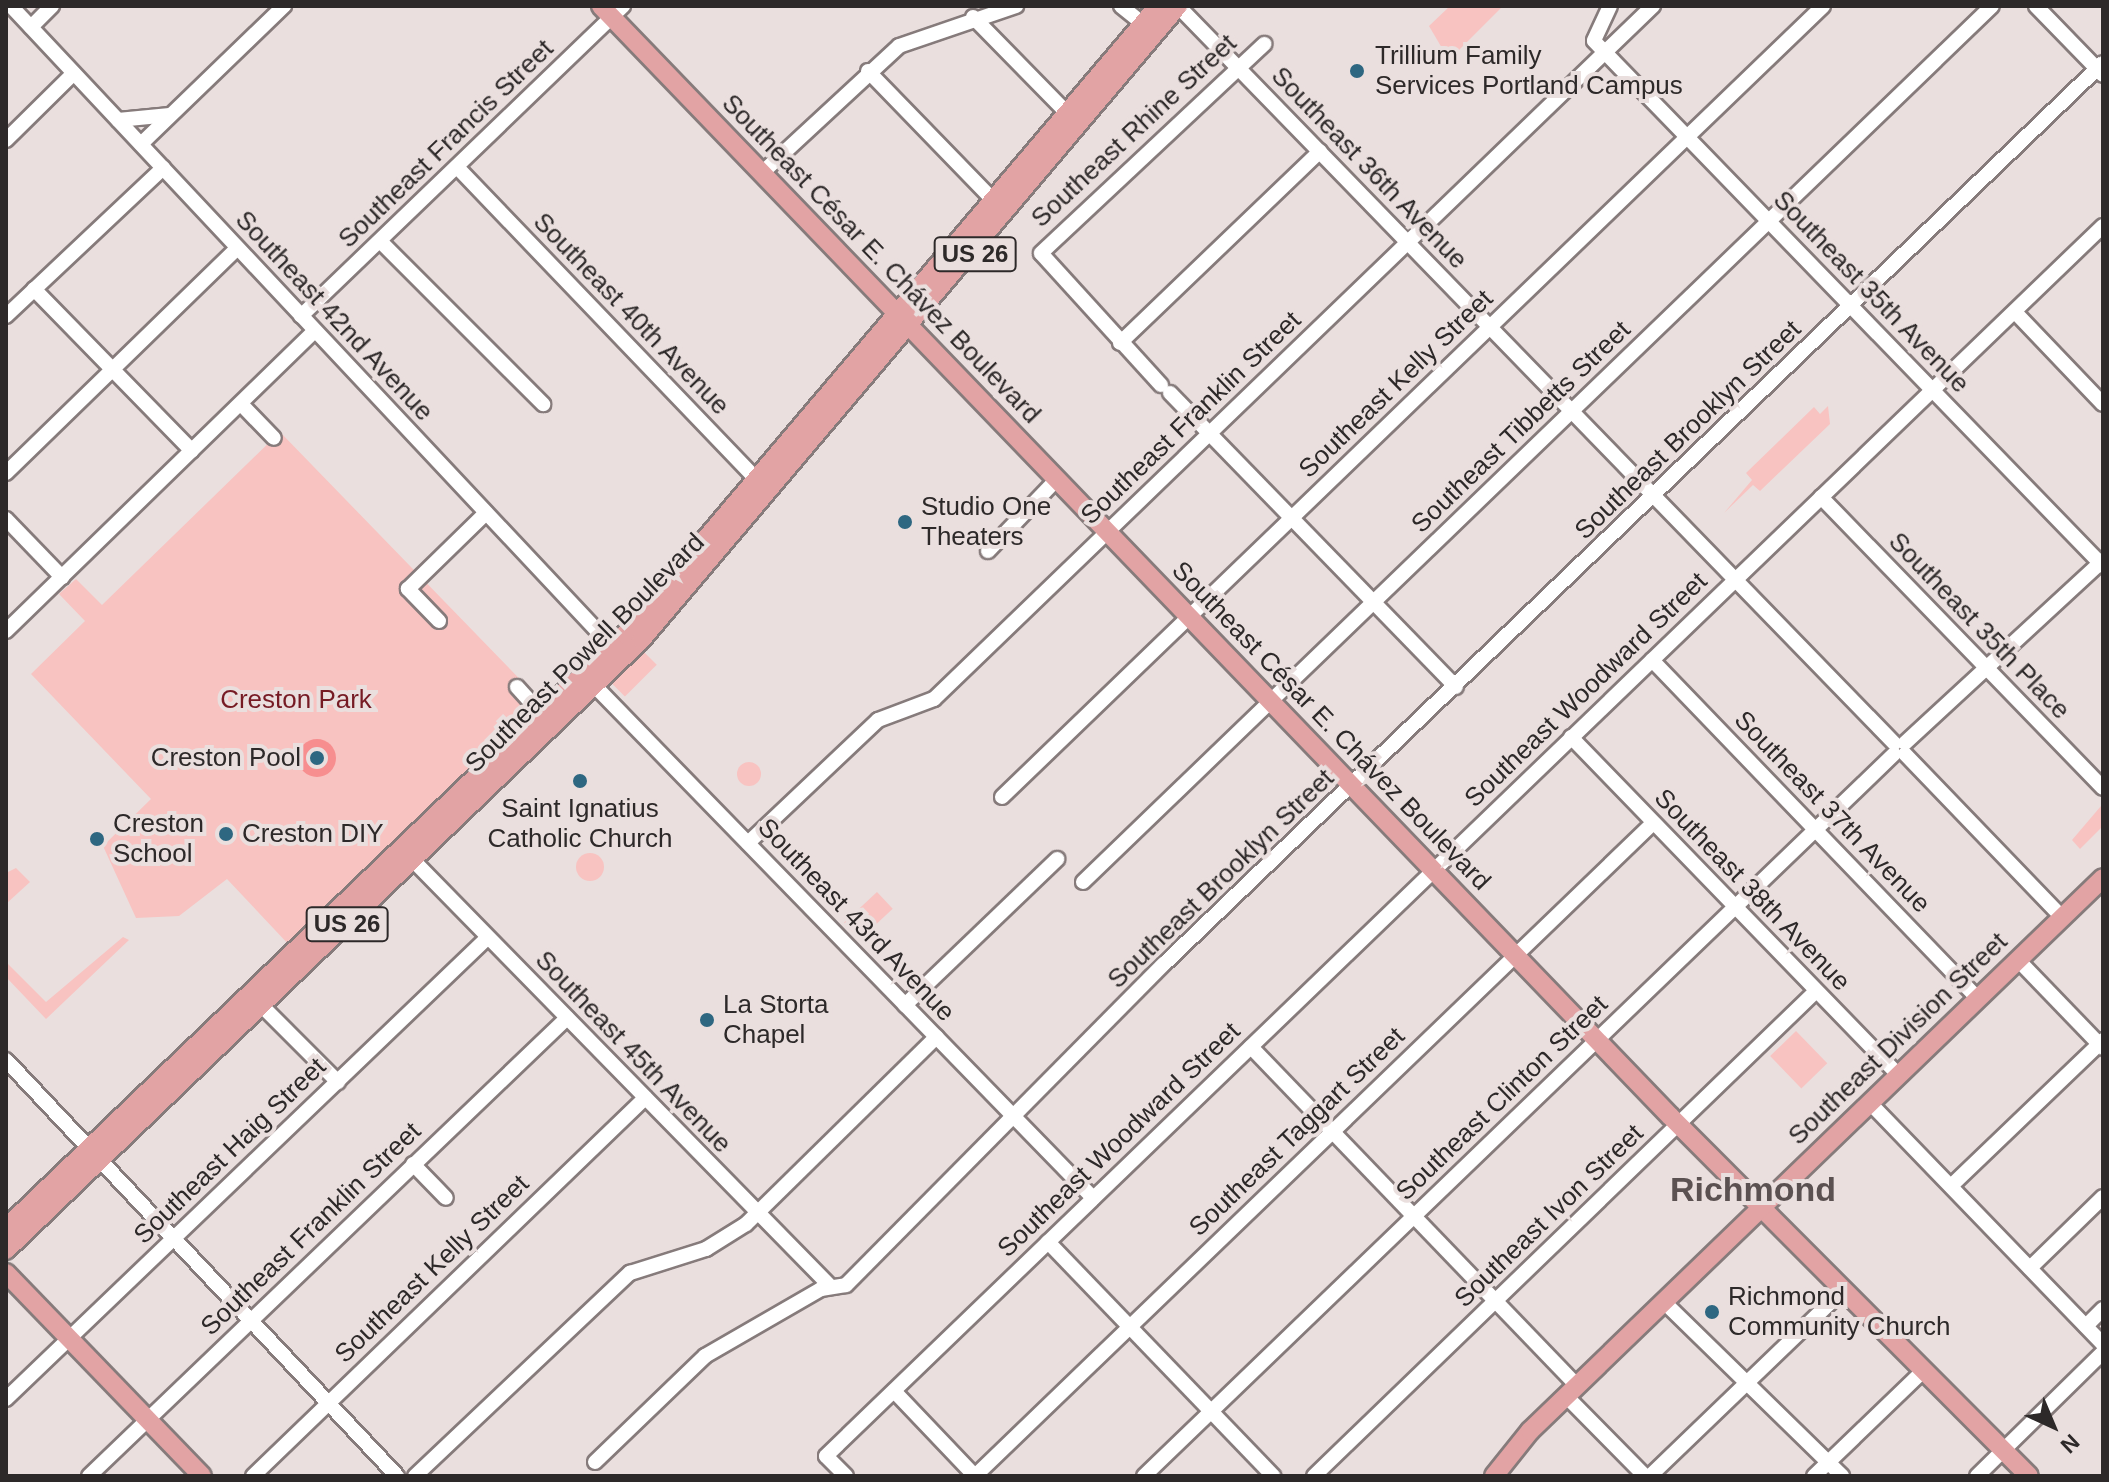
<!DOCTYPE html>
<html>
<head>
<meta charset="utf-8">
<style>
  body { margin:0 }
  #map { position:relative; width:2109px; height:1482px; overflow:hidden; background:#eadfde; font-family:Helvetica,sans-serif }
  div>[style] { position:absolute }
  [style*='--x'] { left:calc(var(--x)*1px); top:calc(var(--y)*1px); width:calc(var(--w)*1px); rotate:calc(var(--a)*1deg) }
  .green>* { inset:0; background:#f8c3c1; transform-origin:0 0 }
  .round { border-radius:50% }
  .water>* { inset:0; background:#f78e8f }
  .roads { filter:drop-shadow(2px 0 #867b7b) drop-shadow(-2px 0 #867b7b) drop-shadow(0 2px #867b7b) drop-shadow(0 -2px #867b7b) }
  .minor>* { height:14px; margin:-7px; padding:0 7px; transform-origin:7px; border-radius:7px; background:#fff }
  .major>* { height:18px; margin:-9px; padding:0 9px; transform-origin:9px; border-radius:9px; background:#e2a3a4 }
  .dots>* { width:22px; height:22px; translate:-50% -50%; box-sizing:border-box; border:4px solid #eadfde; border-radius:50% }
  span { translate:-50% -50%; white-space:nowrap; text-align:center; line-height:1.15; -webkit-text-stroke:8px #eadfde; paint-order:stroke }
  .shield-label span { padding:2px 6px; background:#eadfde; border:2px solid; border-radius:6px; -webkit-text-stroke-width:0 }
  .shield-label { font-size:24px; color:#2d2929; font-weight:700 }
  .poi-label { font-size:26px; color:#2d2929 }
  .left { translate:0 -50%; text-align:left }
  .right { translate:-100% -50%; text-align:right }
  .street-label { font-size:26px; color:#2d2929 }
  .park-label { font-size:26px; color:#761b24 }
  .district-label { font-size:34px; color:#5b5151; font-weight:700 }
  .frame { position:absolute; inset:0; border:8px solid #2d2929; pointer-events:none }
  .north { position:absolute; left:2013px; top:1386px; width:80px; height:80px; -webkit-text-stroke:6px #eadfde; paint-order:stroke; rotate:136deg; font-size:22px; font-weight:700; line-height:32px; text-align:center; color:#2d2929 }
  .north::after { content:''; display:block; margin:auto; width:28px; height:36px; background:#2d2929; clip-path:polygon(50% 0,100% 100%,50% 72%,0 100%) }
</style>
</head>
<body>
<div id="map">
  <div class="green">
    <div style="clip-path:polygon(1450px 6px,1503px 6px,1449px 60px,1429px 26px)"></div>
    <div style="clip-path:polygon(1828px 406px,1830px 424px,1760px 491px,1753px 485px,1724px 513px,1752px 480px,1746px 473px,1814px 407px,1820px 414px)"></div>
    <div style="clip-path:polygon(280px 432px,541px 701px,291px 947px,227px 879px,179px 916px,136px 918px,103px 846px,151px 799px,31px 674px,85px 621px,59px 594px,76px 579px,102px 605px)"></div>
    <div style="left:644px;top:652px;width:18px;height:45px;rotate:45deg"></div>
    <div class="round" style="left:737px;top:762px;width:24px;height:24px"></div>
    <div style="clip-path:polygon(2101px 806px,2103px 826px,2080px 849px,2072px 840px)"></div>
    <div class="round" style="left:576px;top:853px;width:28px;height:28px"></div>
    <div style="clip-path:polygon(16px 868px,30px 882px,7px 903px,6px 873px)"></div>
    <div style="left:877px;top:892px;width:23px;height:45px;rotate:47deg"></div>
    <div style="clip-path:polygon(123px 937px,129px 940px,46px 1019px,6px 977px,6px 962px,46px 1002px)"></div>
    <div style="left:1796px;top:1031px;width:45px;height:36px;rotate:46deg"></div>
  </div>
  <div class="water">
    <div class="round" style="left:298px;top:739px;width:38px;height:38px"></div>
  </div>
  <div class="roads">
    <div class="minor">
      <div style="--x:11;--y:6;--w:887;--a:46.83"></div>
      <div style="--x:1121;--y:6;--w:28;--a:39"></div>
      <div style="--x:1178;--y:6;--w:1028;--a:45.83"></div>
      <div style="--x:1610;--y:6;--w:38;--a:115"></div>
      <div style="--x:1594;--y:41;--w:731;--a:45.89"></div>
      <div style="--x:2036;--y:6;--w:96;--a:45.8"></div>
      <div style="--x:973;--y:17;--w:144;--a:45.6"></div>
      <div style="--x:31;--y:27;--w:30;--a:-45"></div>
      <div style="--x:868;--y:71;--w:182;--a:45.9"></div>
      <div style="--x:118;--y:120;--w:52;--a:-5.5"></div>
      <div style="--x:6;--y:140;--w:95;--a:-44.6"></div>
      <div style="--x:141;--y:144;--w:199;--a:-44"></div>
      <div style="--x:457;--y:167;--w:441;--a:46.2"></div>
      <div style="--x:763;--y:172;--w:185;--a:-42.8"></div>
      <div style="--x:899;--y:46;--w:124;--a:-18.9"></div>
      <div style="--x:380;--y:241;--w:231;--a:45"></div>
      <div style="--x:34;--y:289;--w:226;--a:45.7"></div>
      <div style="--x:2015;--y:312;--w:127;--a:46.3"></div>
      <div style="--x:6;--y:316;--w:216;--a:-43.3"></div>
      <div style="--x:301;--y:316;--w:447;--a:-43.9"></div>
      <div style="--x:1120;--y:343;--w:277;--a:-43.8"></div>
      <div style="--x:1161;--y:385;--w:178;--a:-132.3"></div>
      <div style="--x:1041;--y:253;--w:306;--a:-43.1"></div>
      <div style="--x:1170;--y:393;--w:410;--a:45.8"></div>
      <div style="--x:241;--y:404;--w:47;--a:45.9"></div>
      <div style="--x:6;--y:473;--w:322;--a:-44.2"></div>
      <div style="--x:1821;--y:497;--w:405;--a:45.9"></div>
      <div style="--x:6;--y:519;--w:81;--a:46"></div>
      <div style="--x:988;--y:551;--w:100;--a:-46.2"></div>
      <div style="--x:439;--y:621;--w:45;--a:-134.1"></div>
      <div style="--x:408;--y:589;--w:109;--a:-44.3"></div>
      <div style="--x:6;--y:631;--w:431;--a:-44.2"></div>
      <div style="--x:1652;--y:660;--w:470;--a:46.1"></div>
      <div style="--x:589;--y:680;--w:723;--a:45.78"></div>
      <div style="--x:517;--y:687;--w:43;--a:47.8"></div>
      <div style="--x:1571;--y:737;--w:470;--a:45.9"></div>
      <div style="--x:1905;--y:743;--w:270;--a:-42.7"></div>
      <div style="--x:1905;--y:754;--w:226;--a:46.1"></div>
      <div style="--x:1002;--y:797;--w:1140;--a:-43.93"></div>
      <div style="--x:748;--y:843;--w:179;--a:-43.4"></div>
      <div style="--x:878;--y:720;--w:60;--a:-20.6"></div>
      <div style="--x:934;--y:699;--w:999;--a:-43.95"></div>
      <div style="--x:406;--y:853;--w:607;--a:45.6"></div>
      <div style="--x:1083;--y:882;--w:1262;--a:-43.94"></div>
      <div style="--x:2018;--y:960;--w:122;--a:46"></div>
      <div style="--x:256;--y:1000;--w:116;--a:45"></div>
      <div style="--x:905;--y:1005;--w:211;--a:-43.8"></div>
      <div style="--x:1251;--y:1047;--w:470;--a:46.1"></div>
      <div style="--x:6;--y:1060;--w:571;--a:46.77"></div>
      <div style="--x:1870;--y:1103;--w:335;--a:46"></div>
      <div style="--x:413;--y:1164;--w:47;--a:45.9"></div>
      <div style="--x:1951;--y:1186;--w:211;--a:-43.8"></div>
      <div style="--x:1048;--y:1242;--w:325;--a:46.1"></div>
      <div style="--x:2030;--y:1268;--w:102;--a:-44.2"></div>
      <div style="--x:1664;--y:1302;--w:249;--a:44.3"></div>
      <div style="--x:2086;--y:1326;--w:24;--a:-45"></div>
      <div style="--x:894;--y:1391;--w:117;--a:46.4"></div>
      <div style="--x:1566;--y:1396;--w:112;--a:45.4"></div>
      <div style="--x:6;--y:1399;--w:666;--a:-43.78"></div>
      <div style="--x:595;--y:1462;--w:153;--a:-43.9"></div>
      <div style="--x:705;--y:1356;--w:134;--a:-30"></div>
      <div style="--x:821;--y:1289;--w:25;--a:-9"></div>
      <div style="--x:846;--y:1285;--w:452;--a:-45.3"></div>
      <div style="--x:1164;--y:964;--w:1301;--a:-43.82"></div>
      <div style="--x:89;--y:1476;--w:662;--a:-43.78"></div>
      <div style="--x:253;--y:1476;--w:545;--a:-43.96"></div>
      <div style="--x:415;--y:1476;--w:296;--a:-43.4"></div>
      <div style="--x:630;--y:1273;--w:80;--a:-17.5"></div>
      <div style="--x:706;--y:1249;--w:47;--a:-32"></div>
      <div style="--x:746;--y:1224;--w:267;--a:-44.5"></div>
      <div style="--x:846;--y:1476;--w:28;--a:-135"></div>
      <div style="--x:826;--y:1456;--w:1773;--a:-43.93"></div>
      <div style="--x:975;--y:1476;--w:941;--a:-43.92"></div>
      <div style="--x:1144;--y:1476;--w:1041;--a:-43.91"></div>
      <div style="--x:1314;--y:1476;--w:698;--a:-44.01"></div>
      <div style="--x:1650;--y:1476;--w:267;--a:-43.9"></div>
      <div style="--x:1814;--y:1476;--w:151;--a:-43.9"></div>
      <div style="--x:1977;--y:1476;--w:177;--a:-44.5"></div>
    </div>
    <div class="major">
      <div style="--x:601;--y:6;--w:1541;--a:46.08"></div>
      <div style="--x:1670;--y:1116;--w:508;--a:45.08"></div>
      <div style="--x:6;--y:1228;--w:858;--a:-43.82"></div>
      <div style="--x:625;--y:634;--w:824;--a:-49.68"></div>
      <div style="--x:6;--y:1250;--w:881;--a:-43.85"></div>
      <div style="--x:641;--y:640;--w:831;--a:-49.74"></div>
      <div style="--x:6;--y:1273;--w:282;--a:46"></div>
      <div style="--x:1494;--y:1476;--w:58;--a:-51.3"></div>
      <div style="--x:1530;--y:1431;--w:796;--a:-43.98"></div>
    </div>
  </div>
  <div class="dots">
    <div style="left:1357px;top:71px;background:#2e6781"></div>
    <div style="left:905px;top:522px;background:#2e6781"></div>
    <div style="left:317px;top:758px;background:#2e6781"></div>
    <div style="left:580px;top:781px;background:#2e6781"></div>
    <div style="left:226px;top:834px;background:#2e6781"></div>
    <div style="left:97px;top:839px;background:#2e6781"></div>
    <div style="left:707px;top:1020px;background:#2e6781"></div>
    <div style="left:1712px;top:1312px;background:#2e6781"></div>
  </div>
  <div class="shield-label">
    <span style="left:975px;top:254px">US 26</span>
    <span style="left:347px;top:924px">US 26</span>
  </div>
  <div class="poi-label">
    <span class="left" style="left:1375px;top:71px">Trillium Family<br>Services Portland Campus</span>
    <span class="left" style="left:921px;top:522px">Studio One<br>Theaters</span>
    <span class="right" style="left:301px;top:758px">Creston Pool</span>
    <span style="left:580px;top:824px">Saint Ignatius<br>Catholic Church</span>
    <span class="left" style="left:113px;top:839px">Creston<br>School</span>
    <span class="left" style="left:242px;top:834px">Creston DIY</span>
    <span class="left" style="left:723px;top:1020px">La Storta<br>Chapel</span>
    <span class="left" style="left:1728px;top:1312px">Richmond<br>Community Church</span>
  </div>
  <div class="street-label">
    <span style="left:1134px;top:131px;rotate:-43deg">Southeast Rhine Street</span>
    <span style="left:446px;top:144px;rotate:-44deg">Southeast Francis Street</span>
    <span style="left:1369px;top:168px;rotate:46deg">Southeast 36th Avenue</span>
    <span style="left:881px;top:259px;rotate:46deg">Southeast César E. Chávez Boulevard</span>
    <span style="left:1871px;top:292px;rotate:46deg">Southeast 35th Avenue</span>
    <span style="left:631px;top:314px;rotate:46deg">Southeast 40th Avenue</span>
    <span style="left:334px;top:316px;rotate:47deg">Southeast 42nd Avenue</span>
    <span style="left:1396px;top:384px;rotate:-44deg">Southeast Kelly Street</span>
    <span style="left:1191px;top:418px;rotate:-44deg">Southeast Franklin Street</span>
    <span style="left:1521px;top:427px;rotate:-44deg">Southeast Tibbetts Street</span>
    <span style="left:1688px;top:430px;rotate:-44deg">Southeast Brooklyn Street</span>
    <span style="left:1979px;top:626px;rotate:46deg">Southeast 35th Place</span>
    <span style="left:585px;top:653px;rotate:-45deg">Southeast Powell Boulevard</span>
    <span style="left:1586px;top:690px;rotate:-44deg">Southeast Woodward Street</span>
    <span style="left:1331px;top:726px;rotate:46deg">Southeast César E. Chávez Boulevard</span>
    <span style="left:1832px;top:812px;rotate:46deg">Southeast 37th Avenue</span>
    <span style="left:1221px;top:879px;rotate:-44deg">Southeast Brooklyn Street</span>
    <span style="left:1752px;top:890px;rotate:46deg">Southeast 38th Avenue</span>
    <span style="left:856px;top:920px;rotate:46deg">Southeast 43rd Avenue</span>
    <span style="left:1898px;top:1039px;rotate:-44deg">Southeast Division Street</span>
    <span style="left:633px;top:1052px;rotate:46deg">Southeast 45th Avenue</span>
    <span style="left:1502px;top:1098px;rotate:-44deg">Southeast Clinton Street</span>
    <span style="left:1297px;top:1132px;rotate:-44deg">Southeast Taggart Street</span>
    <span style="left:1119px;top:1140px;rotate:-44deg">Southeast Woodward Street</span>
    <span style="left:230px;top:1151px;rotate:-44deg">Southeast Haig Street</span>
    <span style="left:1549px;top:1216px;rotate:-44deg">Southeast Ivon Street</span>
    <span style="left:311px;top:1229px;rotate:-44deg">Southeast Franklin Street</span>
    <span style="left:432px;top:1269px;rotate:-44deg">Southeast Kelly Street</span>
  </div>
  <div class="park-label">
    <span style="left:296px;top:700px">Creston Park</span>
  </div>
  <div class="district-label">
    <span style="left:1753px;top:1190px">Richmond</span>
  </div>
  <div class="frame"></div>
  <div class="north">N</div>
</div>
</body>
</html>
